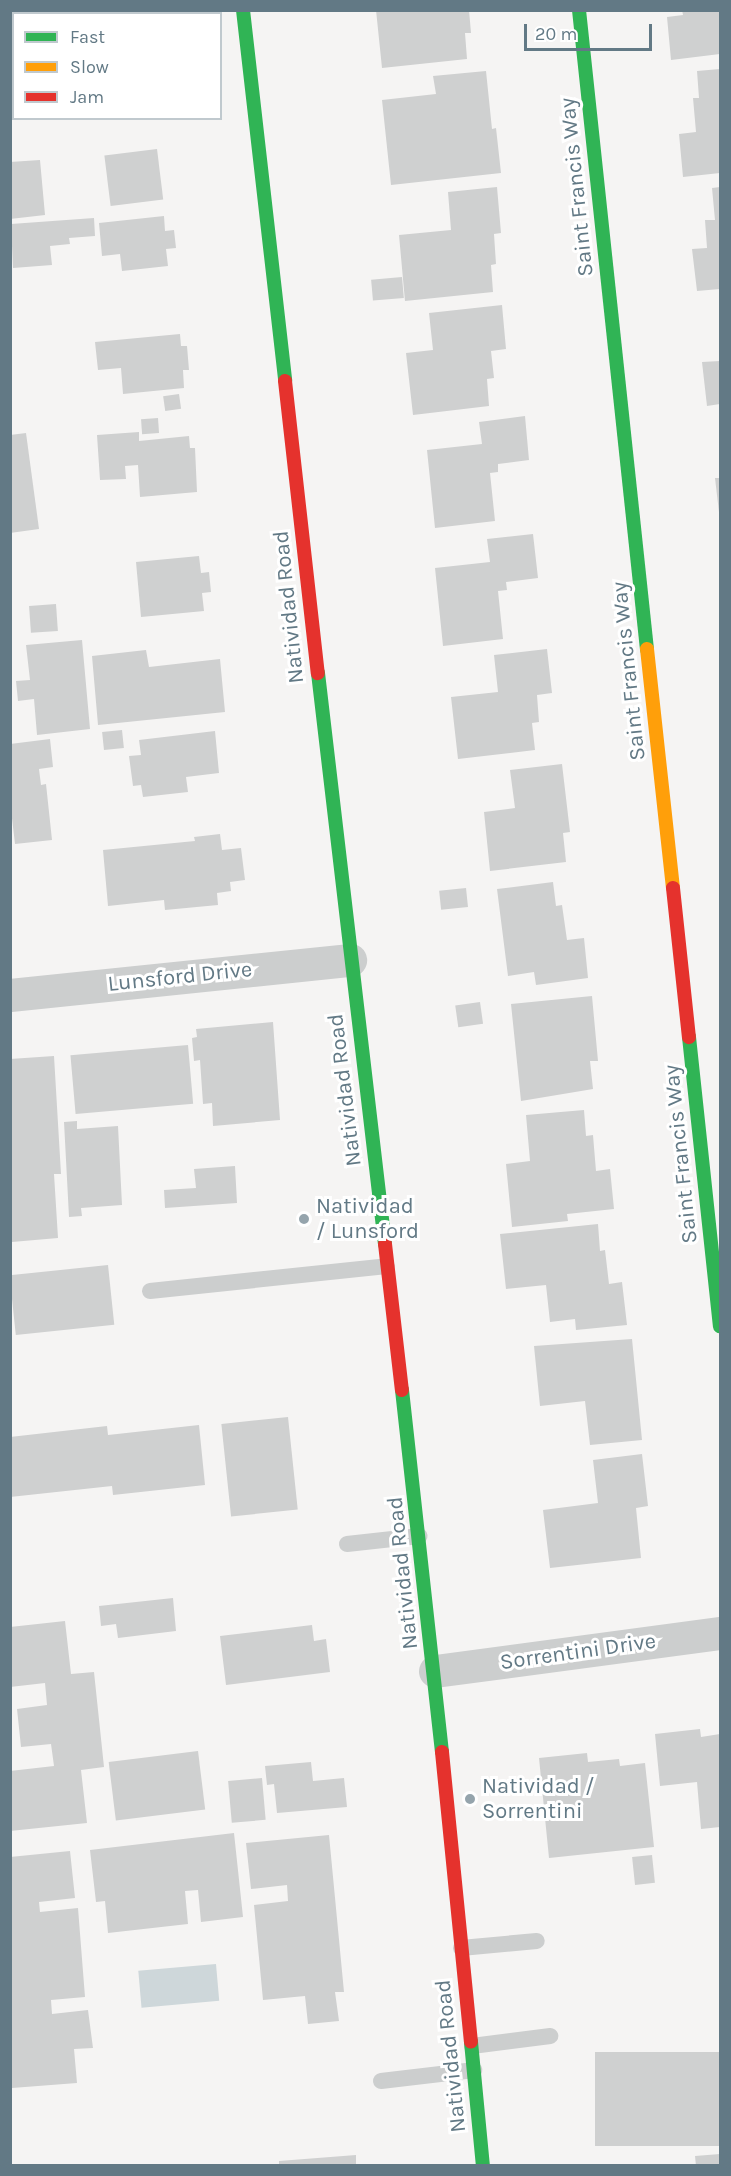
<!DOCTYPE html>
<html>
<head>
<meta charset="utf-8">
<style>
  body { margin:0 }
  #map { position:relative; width:731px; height:2176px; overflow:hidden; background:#f5f4f3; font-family:Karla,sans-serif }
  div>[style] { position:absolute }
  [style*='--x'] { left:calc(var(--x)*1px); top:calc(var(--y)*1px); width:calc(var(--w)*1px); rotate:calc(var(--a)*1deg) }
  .water>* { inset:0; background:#ced7da; transform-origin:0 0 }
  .building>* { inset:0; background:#cfd0d0; transform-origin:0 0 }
  .lane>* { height:16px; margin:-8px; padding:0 8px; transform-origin:8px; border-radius:8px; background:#cccece }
  .street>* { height:33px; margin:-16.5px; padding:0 16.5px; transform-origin:16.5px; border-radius:16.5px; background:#cccece }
  .fast>* { height:14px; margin:-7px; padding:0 7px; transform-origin:7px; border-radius:7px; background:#30b455 }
  .slow>* { height:14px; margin:-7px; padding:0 7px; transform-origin:7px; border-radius:7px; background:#ff9f0a }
  .jam>* { height:14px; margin:-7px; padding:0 7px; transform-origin:7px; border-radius:7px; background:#e5322d }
  .dots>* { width:16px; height:16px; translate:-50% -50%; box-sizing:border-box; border:3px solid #fff; border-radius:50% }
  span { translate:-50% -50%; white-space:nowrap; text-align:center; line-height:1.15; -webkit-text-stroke:6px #fff; paint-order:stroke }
  .street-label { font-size:22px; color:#627985 }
  .poi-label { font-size:22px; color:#627985 }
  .left { translate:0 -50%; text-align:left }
  .frame { position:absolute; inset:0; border:12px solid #627985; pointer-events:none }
  .legend { position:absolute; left:12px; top:12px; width:210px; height:108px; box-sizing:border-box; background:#fff; border:2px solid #c0c9ce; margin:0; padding:8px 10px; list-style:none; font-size:18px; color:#627985 }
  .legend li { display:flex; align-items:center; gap:12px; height:30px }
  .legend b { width:30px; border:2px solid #c0c9ce }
  .scale { position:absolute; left:524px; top:24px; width:128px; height:27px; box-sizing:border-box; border:3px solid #627985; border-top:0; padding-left:8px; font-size:18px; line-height:21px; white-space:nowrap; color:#627985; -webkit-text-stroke:4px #fff; paint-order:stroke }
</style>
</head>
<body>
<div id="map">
  <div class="water">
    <div style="left:216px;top:1964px;width:37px;height:78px;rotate:85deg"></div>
  </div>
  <div class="building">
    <div style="clip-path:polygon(376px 10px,469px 10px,471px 33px,465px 33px,467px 59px,382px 68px)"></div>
    <div style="clip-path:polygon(682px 10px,720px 10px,720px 54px,671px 60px,667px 17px,683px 15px)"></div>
    <div style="clip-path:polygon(720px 69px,720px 173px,683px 177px,679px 134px,696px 132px,693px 98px,699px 98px,697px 71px)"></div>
    <div style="clip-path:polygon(486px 71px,492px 129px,496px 128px,501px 173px,391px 185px,382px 100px,436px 94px,433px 76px)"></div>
    <div style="left:157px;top:149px;width:51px;height:53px;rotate:83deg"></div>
    <div style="clip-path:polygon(40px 160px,45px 215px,10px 219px,10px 162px)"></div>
    <div style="clip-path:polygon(497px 187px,501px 233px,494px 234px,496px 264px,491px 265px,493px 292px,405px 301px,399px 235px,451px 230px,448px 192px)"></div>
    <div style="clip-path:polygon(720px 187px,720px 289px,697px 291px,692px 249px,707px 248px,705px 220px,715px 220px,712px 188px)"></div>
    <div style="clip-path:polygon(164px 216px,165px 231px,174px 230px,176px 248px,166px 249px,168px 266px,122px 271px,120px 254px,102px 256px,99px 223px)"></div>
    <div style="clip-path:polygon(94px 218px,95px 236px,69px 238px,70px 244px,50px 246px,52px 265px,13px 268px,11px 224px)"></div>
    <div style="left:402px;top:277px;width:21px;height:31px;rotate:85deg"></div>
    <div style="clip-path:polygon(502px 305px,506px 349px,491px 351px,494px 378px,487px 379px,489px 406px,413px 415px,406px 353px,433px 350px,429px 313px)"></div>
    <div style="clip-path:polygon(180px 334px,181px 346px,187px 346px,189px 370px,183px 370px,184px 388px,123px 394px,121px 368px,98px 370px,95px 342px)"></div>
    <div style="clip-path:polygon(720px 361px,720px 404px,707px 406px,702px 362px)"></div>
    <div style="left:179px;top:394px;width:15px;height:16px;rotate:82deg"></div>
    <div style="clip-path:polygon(525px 416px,529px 460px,498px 464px,498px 472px,490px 473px,495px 521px,435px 528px,427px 450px,482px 444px,479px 422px)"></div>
    <div style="left:158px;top:418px;width:15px;height:17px;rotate:86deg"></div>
    <div style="clip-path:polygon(139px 432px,139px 441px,189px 436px,190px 448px,195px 448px,197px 492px,140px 497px,138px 465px,125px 466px,126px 479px,100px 480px,97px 435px)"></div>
    <div style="clip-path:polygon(26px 433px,39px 529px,10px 533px,10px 435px)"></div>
    <div style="clip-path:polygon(715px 478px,720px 478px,720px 512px,719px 512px)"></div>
    <div style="clip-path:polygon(533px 534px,538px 578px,506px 582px,507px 590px,498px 591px,503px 639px,443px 646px,435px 568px,490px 562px,487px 539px)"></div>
    <div style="clip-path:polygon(199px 556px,201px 573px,209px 572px,211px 592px,202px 593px,204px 611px,141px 617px,136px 562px)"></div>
    <div style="left:56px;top:604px;width:27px;height:27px;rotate:86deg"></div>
    <div style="clip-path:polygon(82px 640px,90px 729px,37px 735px,34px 699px,18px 701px,16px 681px,30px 680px,26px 645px)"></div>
    <div style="clip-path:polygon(547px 649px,552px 693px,537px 695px,539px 722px,532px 723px,535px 750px,458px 759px,451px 697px,498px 692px,494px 655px)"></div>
    <div style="clip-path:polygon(146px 650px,149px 667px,220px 659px,225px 712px,98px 725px,92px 656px)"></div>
    <div style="left:122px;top:730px;width:18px;height:20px;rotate:84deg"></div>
    <div style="clip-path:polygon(215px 731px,219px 773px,186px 777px,188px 792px,143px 797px,141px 785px,133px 786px,129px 756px,141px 755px,139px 740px)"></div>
    <div style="clip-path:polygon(50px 739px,53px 767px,39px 769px,41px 785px,46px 784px,52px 840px,15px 844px,10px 801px,10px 744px)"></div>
    <div style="clip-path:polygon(562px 764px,570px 832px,563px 833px,566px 862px,490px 871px,484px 812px,515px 808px,510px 770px)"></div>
    <div style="clip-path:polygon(220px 834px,222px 850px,241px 848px,245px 880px,230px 882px,231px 891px,217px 893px,218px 905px,165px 910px,164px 900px,108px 906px,103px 850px,195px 841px,194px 837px)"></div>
    <div style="clip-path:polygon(553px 882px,556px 906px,562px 905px,567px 940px,584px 938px,588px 978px,536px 985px,534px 972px,508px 976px,497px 889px)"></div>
    <div style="left:466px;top:888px;width:19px;height:27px;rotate:84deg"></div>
    <div style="clip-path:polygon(592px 996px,598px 1061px,590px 1061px,593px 1089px,521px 1101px,511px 1004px)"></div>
    <div style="left:480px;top:1002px;width:22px;height:25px;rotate:82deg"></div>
    <div style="clip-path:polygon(273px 1022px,280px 1120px,213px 1126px,212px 1103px,203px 1104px,200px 1060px,194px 1061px,192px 1038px,197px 1037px,196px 1029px)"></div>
    <div style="left:188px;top:1045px;width:59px;height:118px;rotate:85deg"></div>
    <div style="clip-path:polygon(54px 1056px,61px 1174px,54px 1174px,58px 1238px,12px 1242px,10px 1059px)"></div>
    <div style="clip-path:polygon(584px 1110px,586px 1136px,593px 1135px,596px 1171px,610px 1169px,614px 1209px,567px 1214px,568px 1221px,512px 1227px,506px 1164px,530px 1161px,526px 1115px)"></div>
    <div style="clip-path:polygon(77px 1121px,77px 1129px,118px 1126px,122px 1205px,81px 1208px,82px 1216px,69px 1217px,64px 1122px)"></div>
    <div style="clip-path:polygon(235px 1166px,237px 1203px,165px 1208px,164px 1190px,196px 1188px,194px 1169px)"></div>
    <div style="clip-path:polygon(598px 1224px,600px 1251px,605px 1250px,609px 1284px,622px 1282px,627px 1325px,576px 1330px,575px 1319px,550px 1322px,546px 1285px,506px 1289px,500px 1234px)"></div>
    <div style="left:108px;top:1265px;width:60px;height:99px;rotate:84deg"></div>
    <div style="clip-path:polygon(632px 1339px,642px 1440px,590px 1445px,585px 1401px,540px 1406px,534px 1346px)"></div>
    <div style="left:288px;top:1417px;width:93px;height:67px;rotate:84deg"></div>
    <div style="clip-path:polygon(199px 1425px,205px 1485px,113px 1495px,112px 1486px,10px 1497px,10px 1437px,107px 1426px,108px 1435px)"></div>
    <div style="clip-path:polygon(642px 1454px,648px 1506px,636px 1508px,641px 1558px,550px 1568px,543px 1510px,598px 1503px,593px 1460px)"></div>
    <div style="clip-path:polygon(173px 1598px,176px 1631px,118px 1638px,116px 1624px,101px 1626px,99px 1606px)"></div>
    <div style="clip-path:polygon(65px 1621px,71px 1674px,94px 1672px,104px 1767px,81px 1770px,87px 1823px,10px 1831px,10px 1771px,54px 1766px,51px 1744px,21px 1747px,17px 1709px,47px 1705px,45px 1683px,10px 1687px,10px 1627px)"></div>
    <div style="clip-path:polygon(312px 1625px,314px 1641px,326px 1639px,330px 1672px,226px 1685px,220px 1636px)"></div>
    <div style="clip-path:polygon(700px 1729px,701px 1737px,720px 1734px,720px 1827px,701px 1829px,697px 1782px,660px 1786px,655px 1734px)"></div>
    <div style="left:198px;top:1751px;width:59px;height:90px;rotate:83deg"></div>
    <div style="clip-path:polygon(587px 1753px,588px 1762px,619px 1759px,620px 1766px,645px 1763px,654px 1847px,549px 1858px,539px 1758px)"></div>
    <div style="clip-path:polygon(311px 1762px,313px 1781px,344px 1778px,347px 1807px,277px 1813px,274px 1784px,267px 1785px,265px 1766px)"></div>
    <div style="left:262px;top:1778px;width:42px;height:34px;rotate:85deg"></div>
    <div style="clip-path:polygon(234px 1833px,243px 1917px,201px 1922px,198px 1890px,185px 1891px,188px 1924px,108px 1933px,105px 1901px,96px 1902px,90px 1850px)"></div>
    <div style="clip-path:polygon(329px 1835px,344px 1992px,335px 1992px,339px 2021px,308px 2024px,305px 1996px,263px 2000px,254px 1905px,288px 1901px,287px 1885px,251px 1889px,246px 1843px)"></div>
    <div style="clip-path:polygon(70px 1851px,75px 1898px,39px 1902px,40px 1912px,78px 1908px,85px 1997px,51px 2000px,52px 2014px,88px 2010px,93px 2048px,74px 2049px,77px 2083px,12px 2088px,10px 1857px)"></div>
    <div style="left:652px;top:1855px;width:28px;height:20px;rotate:84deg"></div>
    <div style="left:720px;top:2052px;width:94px;height:125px;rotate:90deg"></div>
    <div style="clip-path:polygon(720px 2154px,720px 2166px,696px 2166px,695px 2156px)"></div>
    <div style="clip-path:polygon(356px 2155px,356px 2166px,279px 2166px,279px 2161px)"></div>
  </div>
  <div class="lane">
    <div style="--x:150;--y:1291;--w:238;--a:-6"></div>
    <div style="--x:347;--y:1544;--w:73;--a:-6.3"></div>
    <div style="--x:461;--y:1948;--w:76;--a:-5.3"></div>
    <div style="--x:472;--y:2046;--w:79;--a:-7.3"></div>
    <div style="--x:381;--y:2081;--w:94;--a:-6.7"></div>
  </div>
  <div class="street">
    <div style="--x:10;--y:995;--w:342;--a:-5.9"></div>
    <div style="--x:435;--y:1671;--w:288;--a:-7.6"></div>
  </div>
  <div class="fast">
    <div style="--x:243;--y:10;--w:373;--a:83.5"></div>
    <div style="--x:579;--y:10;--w:643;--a:83.93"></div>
    <div style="--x:318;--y:673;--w:575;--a:83.31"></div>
    <div style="--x:689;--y:1037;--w:291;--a:83.9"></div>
    <div style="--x:402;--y:1390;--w:364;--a:83.7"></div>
    <div style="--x:471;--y:2042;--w:125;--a:84.5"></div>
  </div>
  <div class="slow">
    <div style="--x:647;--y:649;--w:240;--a:83.8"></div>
  </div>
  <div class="jam">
    <div style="--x:285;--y:381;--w:294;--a:83.6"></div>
    <div style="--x:673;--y:888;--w:150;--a:83.9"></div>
    <div style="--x:385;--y:1244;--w:147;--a:83.4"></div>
    <div style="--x:442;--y:1752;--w:291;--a:84.3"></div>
  </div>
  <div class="dots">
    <div style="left:304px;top:1219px;background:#95a4ac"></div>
    <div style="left:470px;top:1799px;background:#95a4ac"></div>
  </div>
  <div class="street-label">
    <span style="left:577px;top:187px;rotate:-96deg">Saint Francis Way</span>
    <span style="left:289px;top:607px;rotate:-96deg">Natividad Road</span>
    <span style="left:629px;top:671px;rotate:-96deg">Saint Francis Way</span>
    <span style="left:180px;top:977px;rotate:-6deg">Lunsford Drive</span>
    <span style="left:345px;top:1090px;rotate:-97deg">Natividad Road</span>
    <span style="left:681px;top:1154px;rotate:-96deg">Saint Francis Way</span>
    <span style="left:403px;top:1573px;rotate:-96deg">Natividad Road</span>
    <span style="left:578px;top:1652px;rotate:-8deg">Sorrentini Drive</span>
    <span style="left:451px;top:2056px;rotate:-96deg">Natividad Road</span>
  </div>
  <div class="poi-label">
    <span class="left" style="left:316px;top:1219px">Natividad<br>/ Lunsford</span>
    <span class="left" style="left:482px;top:1799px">Natividad /<br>Sorrentini</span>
  </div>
  <div class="frame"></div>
  <ul class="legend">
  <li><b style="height:8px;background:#30b455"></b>Fast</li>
  <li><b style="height:8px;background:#ff9f0a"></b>Slow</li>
  <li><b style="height:8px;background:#e5322d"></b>Jam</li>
  </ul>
  <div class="scale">20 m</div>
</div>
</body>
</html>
